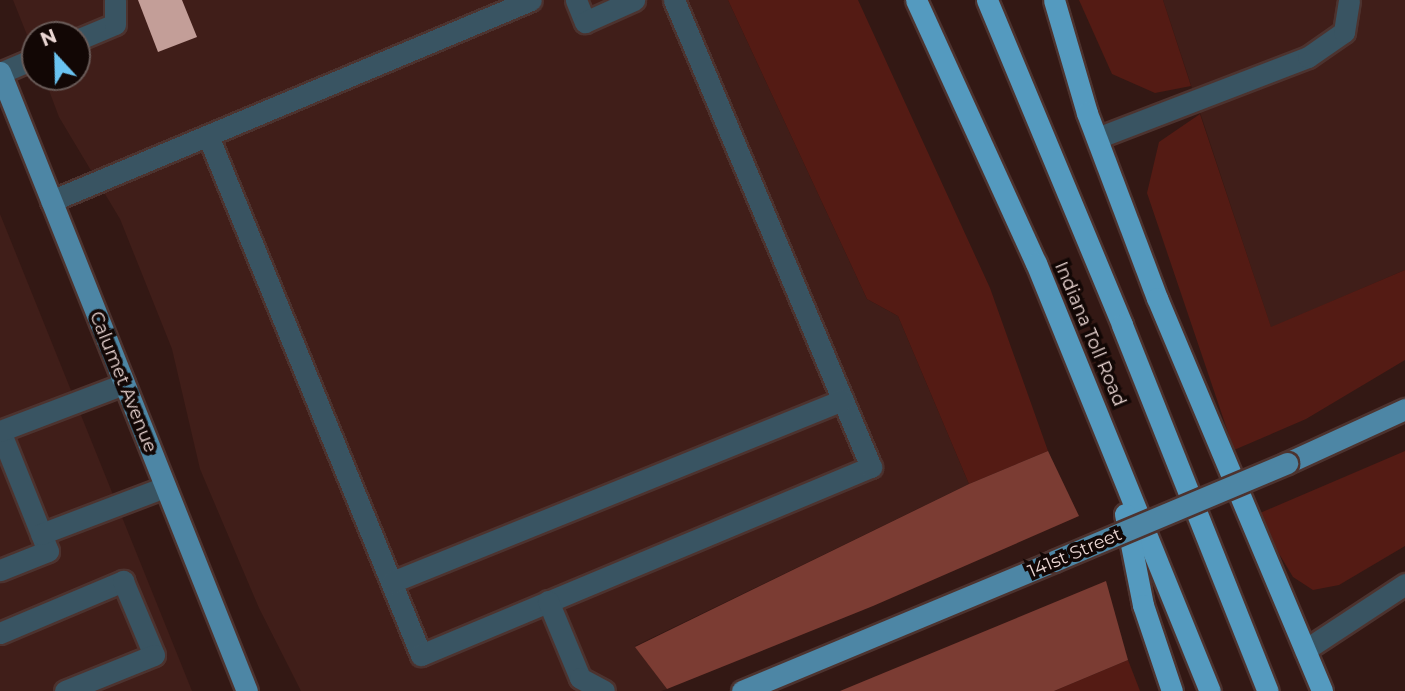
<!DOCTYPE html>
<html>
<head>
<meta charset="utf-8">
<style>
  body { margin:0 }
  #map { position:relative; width:1405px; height:691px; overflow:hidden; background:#331814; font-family:Montserrat,sans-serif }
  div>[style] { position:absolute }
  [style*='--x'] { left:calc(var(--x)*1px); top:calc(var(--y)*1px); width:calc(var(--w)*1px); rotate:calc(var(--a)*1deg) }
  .built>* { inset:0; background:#401e19 }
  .green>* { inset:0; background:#541b14 }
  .forest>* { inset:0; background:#7b3c33 }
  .building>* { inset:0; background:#c39e98 }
  .roads { filter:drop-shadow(2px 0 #4d332f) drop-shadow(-2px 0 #4d332f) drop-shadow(0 2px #4d332f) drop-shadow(0 -2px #4d332f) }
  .minor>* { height:21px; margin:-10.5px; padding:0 10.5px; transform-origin:10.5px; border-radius:10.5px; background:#395462 }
  .major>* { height:21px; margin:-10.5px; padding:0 10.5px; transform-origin:10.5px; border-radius:10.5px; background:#4d86a5 }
  .highway>* { height:21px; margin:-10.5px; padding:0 10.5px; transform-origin:10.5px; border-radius:10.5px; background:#549abf }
  .bridges { filter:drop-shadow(2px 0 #4d332f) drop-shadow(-2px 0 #4d332f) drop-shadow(0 2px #4d332f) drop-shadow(0 -2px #4d332f) }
  .major-bridge>* { height:21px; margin:-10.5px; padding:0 10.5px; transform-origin:10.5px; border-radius:10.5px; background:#4d86a5 }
  span { translate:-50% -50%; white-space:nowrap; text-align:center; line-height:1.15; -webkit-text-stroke:7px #120705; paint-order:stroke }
  .street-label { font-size:18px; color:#ead6d3 }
  .north { position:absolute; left:21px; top:21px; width:70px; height:70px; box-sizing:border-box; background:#120705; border:2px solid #685a57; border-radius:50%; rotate:338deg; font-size:19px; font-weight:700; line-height:28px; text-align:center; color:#ead6d3 }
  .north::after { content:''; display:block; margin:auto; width:24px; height:32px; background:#6ac3f1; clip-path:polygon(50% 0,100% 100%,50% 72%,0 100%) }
</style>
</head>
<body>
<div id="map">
  <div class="built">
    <div style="clip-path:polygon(13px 0,728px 0,867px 299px,898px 316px,969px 484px,635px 646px,667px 689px,661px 691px,301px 691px,259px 608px,200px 469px,172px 349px,120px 219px,59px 117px,44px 77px,77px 77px,77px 35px,35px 35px,35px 55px)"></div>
    <div style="clip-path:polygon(1163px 0,1405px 0,1405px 270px,1271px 328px)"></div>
    <div style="clip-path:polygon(0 214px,192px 691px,0 691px)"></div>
  </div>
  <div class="green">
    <div style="clip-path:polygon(728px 0,858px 0,990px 288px,1048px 451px,969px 484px,898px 316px,867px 299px)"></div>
    <div style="clip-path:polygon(1079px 0,1163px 0,1191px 86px,1155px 93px,1112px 74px)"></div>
    <div style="clip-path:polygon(1200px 114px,1271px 327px,1405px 270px,1405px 360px,1306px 419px,1234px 450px,1147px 193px,1159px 142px)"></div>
    <div style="clip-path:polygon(1405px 451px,1405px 546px,1339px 585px,1313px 590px,1293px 577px,1275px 547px,1260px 513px)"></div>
    <div style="clip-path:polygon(1128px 660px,1140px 691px,1054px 691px)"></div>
  </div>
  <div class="forest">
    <div style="clip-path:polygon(1048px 451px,1079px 516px,873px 606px,667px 689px,635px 647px,969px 484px)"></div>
    <div style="clip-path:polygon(1106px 581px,1128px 660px,1054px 691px,840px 691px)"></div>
  </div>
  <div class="building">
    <div style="clip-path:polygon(138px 0,182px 0,197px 37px,158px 52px)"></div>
  </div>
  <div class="roads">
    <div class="minor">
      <div style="--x:576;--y:0;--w:24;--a:68"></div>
      <div style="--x:585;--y:22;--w:54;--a:-24.2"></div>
      <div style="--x:77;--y:40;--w:41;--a:-22.8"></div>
      <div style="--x:115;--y:24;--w:24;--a:-90"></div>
      <div style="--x:0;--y:73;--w:38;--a:-23"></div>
      <div style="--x:208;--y:136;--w:561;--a:67.69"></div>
      <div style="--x:421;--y:655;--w:488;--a:-22.7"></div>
      <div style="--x:871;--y:467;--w:507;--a:-112.87"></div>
      <div style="--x:1097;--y:138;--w:226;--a:-21"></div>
      <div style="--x:1308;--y:57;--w:44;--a:-34.8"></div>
      <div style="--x:1344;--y:32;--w:32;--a:-81"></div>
      <div style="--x:51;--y:201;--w:520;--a:-22.72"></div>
      <div style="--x:0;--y:431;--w:129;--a:68.2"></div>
      <div style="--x:48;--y:551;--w:52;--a:158.4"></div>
      <div style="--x:0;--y:431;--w:133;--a:-20.8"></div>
      <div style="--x:41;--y:534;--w:133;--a:-20.8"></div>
      <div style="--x:392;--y:582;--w:486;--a:-22"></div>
      <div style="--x:548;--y:601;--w:83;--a:67.4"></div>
      <div style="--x:580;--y:678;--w:27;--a:28"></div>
      <div style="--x:0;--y:633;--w:134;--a:-22.9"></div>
      <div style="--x:123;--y:581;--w:80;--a:67.3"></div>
      <div style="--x:154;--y:655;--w:96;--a:158"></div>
      <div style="--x:1305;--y:650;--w:120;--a:-33.4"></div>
    </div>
    <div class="major">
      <div style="--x:0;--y:72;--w:666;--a:68.25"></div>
      <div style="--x:1287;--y:463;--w:130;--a:-24.6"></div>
      <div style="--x:742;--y:691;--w:338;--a:-22.6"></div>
    </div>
    <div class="highway">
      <div style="--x:916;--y:0;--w:289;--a:65.5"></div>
      <div style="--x:1036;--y:263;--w:462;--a:67.9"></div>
      <div style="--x:987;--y:0;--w:352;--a:67.4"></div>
      <div style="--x:1122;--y:325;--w:394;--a:68.3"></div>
      <div style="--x:1054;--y:0;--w:118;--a:73.7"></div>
      <div style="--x:1087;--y:113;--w:198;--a:69.3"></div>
      <div style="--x:1157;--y:298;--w:426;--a:67.2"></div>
      <div style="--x:1125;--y:514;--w:93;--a:78.8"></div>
      <div style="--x:1143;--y:605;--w:91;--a:71.4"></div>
    </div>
  </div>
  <div class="bridges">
    <div class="major-bridge">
      <div style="--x:1054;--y:561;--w:253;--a:-22.8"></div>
    </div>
  </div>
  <div class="street-label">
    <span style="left:1090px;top:334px;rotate:67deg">Indiana Toll Road</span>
    <span style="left:123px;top:382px;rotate:68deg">Calumet Avenue</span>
    <span style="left:1075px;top:553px;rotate:-23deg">141st Street</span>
  </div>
  <div class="north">N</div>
</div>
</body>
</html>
